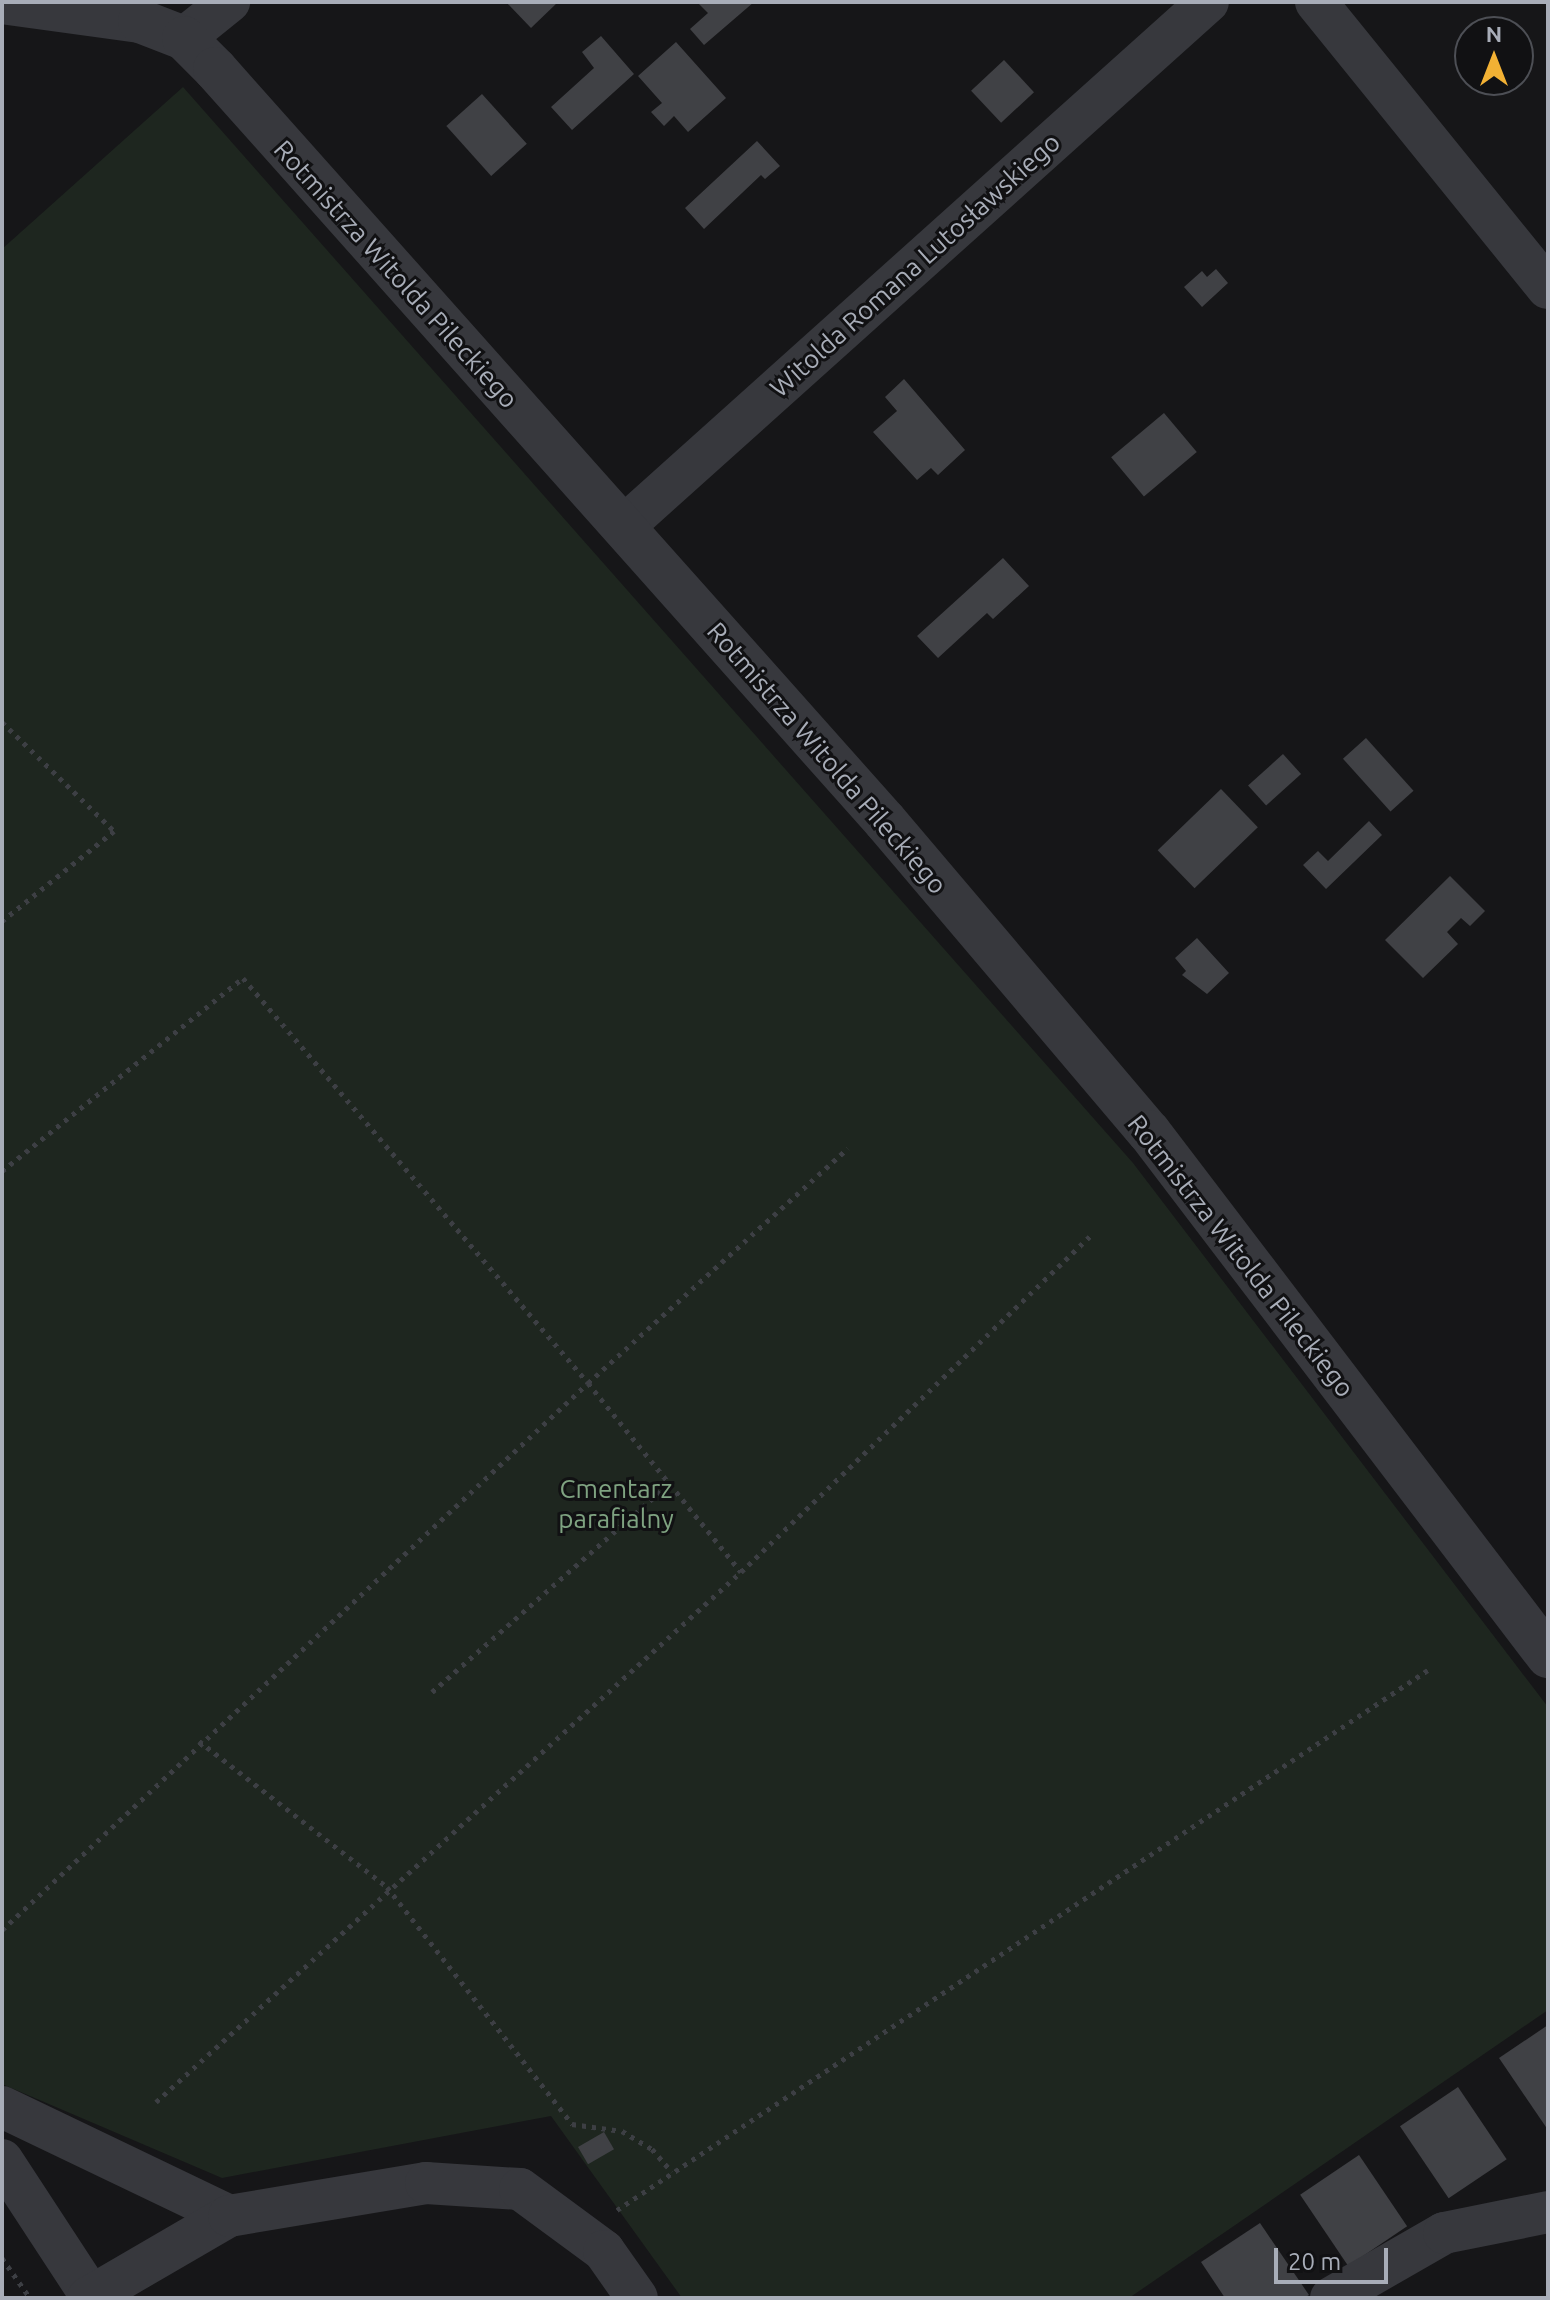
<!DOCTYPE html>
<html>
<head>
<meta charset="utf-8">
<style>
  body { margin:0 }
  #map { position:relative; width:1550px; height:2300px; overflow:hidden; background:#161618; font-family:Ubuntu,sans-serif }
  div>[style] { position:absolute }
  [style*='--x'] { left:calc(var(--x)*1px); top:calc(var(--y)*1px); width:calc(var(--w)*1px); rotate:calc(var(--a)*1deg) }
  .green>* { inset:0; background:#1e261f }
  .building>* { inset:0; background:#404145; transform-origin:0 0 }
  .path>* { height:5px; margin-top:-2.5px; transform-origin:0; background:repeating-linear-gradient(90deg,#3d3f44 0 4px,transparent 0 10px) }
  .minor>* { height:42px; margin:-21px; padding:0 21px; transform-origin:21px; border-radius:21px; background:#37383d }
  .tertiary>* { height:44px; margin:-22px; padding:0 22px; transform-origin:22px; border-radius:22px; background:#37383d }
  span { translate:-50% -50%; white-space:nowrap; text-align:center; line-height:1.15; -webkit-text-stroke:6px #111113; paint-order:stroke }
  .street-label { font-size:26px; color:#a8adb8 }
  .park-label { font-size:26px; color:#7fa381 }
  .frame { position:absolute; inset:0; border:4px solid #a8adb8; pointer-events:none }
  .north { position:absolute; left:1454px; top:16px; width:80px; height:80px; box-sizing:border-box; background:#111113; border:2px solid #4d4f55; border-radius:50%; rotate:0deg; font-size:22px; font-weight:700; line-height:32px; text-align:center; color:#a8adb8 }
  .north::after { content:''; display:block; margin:auto; width:28px; height:36px; background:#f2b134; clip-path:polygon(50% 0,100% 100%,50% 72%,0 100%) }
  .scale { position:absolute; left:1274px; top:2248px; width:114px; height:36px; box-sizing:border-box; border:4px solid #a8adb8; border-top:0; padding-left:10px; font-size:24px; line-height:28px; white-space:nowrap; color:#a8adb8; -webkit-text-stroke:6px #111113; paint-order:stroke }
</style>
</head>
<body>
<div id="map">
  <div class="green">
    <div style="clip-path:polygon(183px 87px,1133px 1163px,1548px 1707px,1548px 2010px,1129px 2298px,682px 2298px,551px 2116px,222px 2178px,2px 2084px,2px 249px)"></div>
  </div>
  <div class="building">
    <div style="clip-path:polygon(506px 2px,558px 2px,531px 28px)"></div>
    <div style="clip-path:polygon(697px 2px,754px 2px,704px 45px,690px 29px,708px 13px)"></div>
    <div style="clip-path:polygon(601px 36px,634px 74px,572px 130px,551px 107px,594px 68px,582px 52px)"></div>
    <div style="clip-path:polygon(676px 42px,726px 98px,688px 132px,674px 116px,664px 126px,651px 112px,662px 103px,638px 76px)"></div>
    <div style="left:1004px;top:60px;width:44px;height:45px;rotate:47deg"></div>
    <div style="left:482px;top:94px;width:67px;height:48px;rotate:48deg"></div>
    <div style="clip-path:polygon(757px 141px,780px 166px,765px 179px,761px 175px,704px 229px,685px 208px)"></div>
    <div style="clip-path:polygon(1216px 269px,1228px 283px,1202px 307px,1184px 287px,1202px 271px,1207px 277px)"></div>
    <div style="clip-path:polygon(904px 379px,965px 450px,938px 475px,931px 468px,917px 480px,873px 432px,897px 411px,885px 397px)"></div>
    <div style="left:1164px;top:413px;width:51px;height:69px;rotate:50deg"></div>
    <div style="clip-path:polygon(1003px 558px,1029px 586px,993px 619px,987px 613px,938px 658px,917px 636px)"></div>
    <div style="left:1366px;top:738px;width:71px;height:31px;rotate:48deg"></div>
    <div style="left:1283px;top:754px;width:27px;height:47px;rotate:48deg"></div>
    <div style="left:1221px;top:789px;width:53px;height:88px;rotate:46deg"></div>
    <div style="clip-path:polygon(1369px 821px,1382px 835px,1326px 889px,1303px 865px,1318px 851px,1328px 861px)"></div>
    <div style="clip-path:polygon(1450px 876px,1485px 911px,1470px 926px,1461px 918px,1447px 932px,1458px 944px,1423px 978px,1385px 940px)"></div>
    <div style="clip-path:polygon(1197px 938px,1229px 973px,1207px 994px,1182px 975px,1186px 971px,1175px 958px)"></div>
    <div style="clip-path:polygon(1548px 2025px,1548px 2130px,1499px 2058px)"></div>
    <div style="left:1458px;top:2087px;width:87px;height:70px;rotate:56deg"></div>
    <div style="left:604px;top:2132px;width:20px;height:30px;rotate:60deg"></div>
    <div style="left:1359px;top:2155px;width:86px;height:71px;rotate:56deg"></div>
    <div style="clip-path:polygon(1260px 2223px,1309px 2295px,1304px 2298px,1225px 2298px,1201px 2262px)"></div>
  </div>
  <div class="path">
    <div style="--x:2;--y:722;--w:156;--a:44.2"></div>
    <div style="--x:114;--y:831;--w:144;--a:141.2"></div>
    <div style="--x:2;--y:1171;--w:309;--a:-38.7"></div>
    <div style="--x:243;--y:978;--w:532;--a:49.57"></div>
    <div style="--x:588;--y:1383;--w:350;--a:-42.1"></div>
    <div style="--x:432;--y:1692;--w:314;--a:-41.3"></div>
    <div style="--x:199;--y:1741;--w:238;--a:37.8"></div>
    <div style="--x:387;--y:1887;--w:301;--a:52"></div>
    <div style="--x:572;--y:2124;--w:50;--a:8"></div>
    <div style="--x:622;--y:2131;--w:35;--a:31"></div>
    <div style="--x:652;--y:2149;--w:30;--a:49"></div>
    <div style="--x:2;--y:1930;--w:802;--a:-43.03"></div>
    <div style="--x:588;--y:1383;--w:243;--a:51"></div>
    <div style="--x:156;--y:2102;--w:789;--a:-42.18"></div>
    <div style="--x:741;--y:1572;--w:484;--a:-43.9"></div>
    <div style="--x:617;--y:2210;--w:974;--a:-33.66"></div>
    <div style="--x:2;--y:2258;--w:49;--a:55"></div>
  </div>
  <div class="minor">
    <div style="--x:1316;--y:2;--w:368;--a:51"></div>
    <div style="--x:184;--y:38;--w:58;--a:-38.7"></div>
    <div style="--x:623;--y:527;--w:786;--a:-41.91"></div>
    <div style="--x:2;--y:2107;--w:252;--a:25.6"></div>
    <div style="--x:2;--y:2160;--w:163;--a:56.8"></div>
    <div style="--x:88;--y:2298;--w:163;--a:-30.2"></div>
    <div style="--x:229;--y:2216;--w:200;--a:-9.5"></div>
    <div style="--x:426;--y:2183;--w:94;--a:3.7"></div>
    <div style="--x:520;--y:2189;--w:104;--a:36.4"></div>
    <div style="--x:604;--y:2251;--w:57;--a:54.9"></div>
    <div style="--x:1331;--y:2298;--w:130;--a:-29.9"></div>
    <div style="--x:1444;--y:2233;--w:106;--a:-11.4"></div>
  </div>
  <div class="tertiary">
    <div style="--x:2;--y:2;--w:139;--a:7.8"></div>
    <div style="--x:140;--y:21;--w:47;--a:21.1"></div>
    <div style="--x:184;--y:38;--w:44;--a:45"></div>
    <div style="--x:215;--y:69;--w:1007;--a:48.3"></div>
    <div style="--x:885;--y:821;--w:408;--a:49.7"></div>
    <div style="--x:1149;--y:1132;--w:659;--a:52.71"></div>
  </div>
  <div class="street-label">
    <span style="left:915px;top:265px;rotate:-42deg">Witolda Romana Lutosławskiego</span>
    <span style="left:396px;top:274px;rotate:48deg">Rotmistrza Witolda Pileckiego</span>
    <span style="left:827px;top:758px;rotate:49deg">Rotmistrza Witolda Pileckiego</span>
    <span style="left:1241px;top:1256px;rotate:52deg">Rotmistrza Witolda Pileckiego</span>
  </div>
  <div class="park-label">
    <span style="left:616px;top:1504px">Cmentarz<br>parafialny</span>
  </div>
  <div class="frame"></div>
  <div class="north">N</div>
  <div class="scale">20 m</div>
</div>
</body>
</html>
